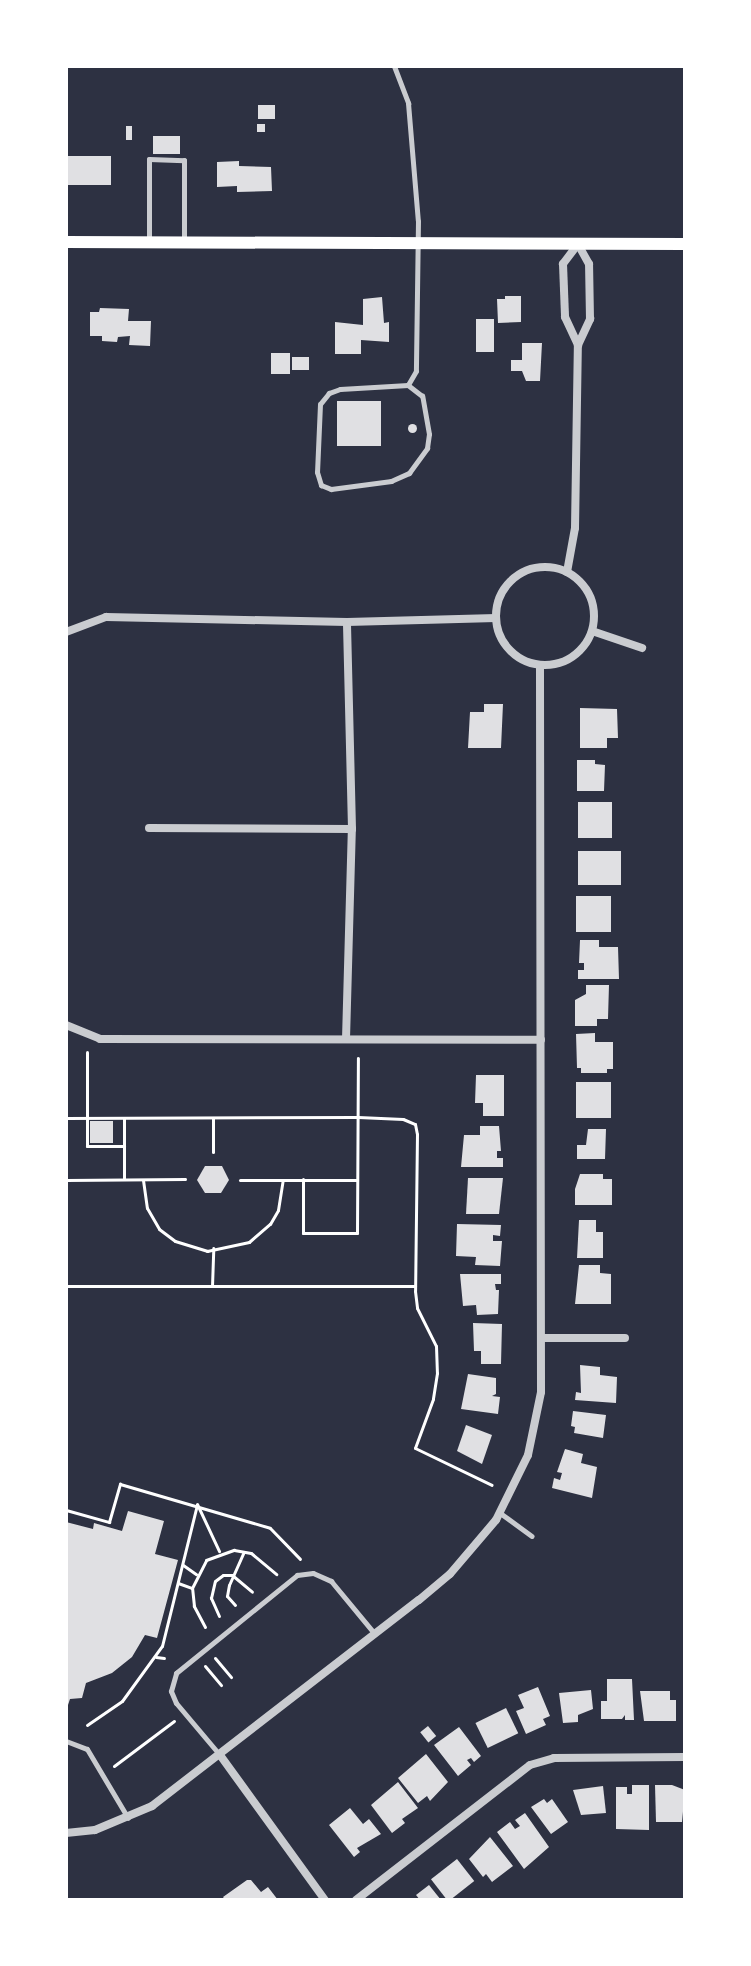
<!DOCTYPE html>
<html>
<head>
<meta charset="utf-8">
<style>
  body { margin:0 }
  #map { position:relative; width:751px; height:1966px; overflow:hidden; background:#2d3142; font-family:"Titillium Web",sans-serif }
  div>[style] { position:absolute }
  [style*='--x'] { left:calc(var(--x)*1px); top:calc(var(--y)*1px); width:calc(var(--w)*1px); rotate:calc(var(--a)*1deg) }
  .building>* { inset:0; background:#e0e0e3; transform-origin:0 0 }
  .round { border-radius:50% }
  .path>* { height:3px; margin:-1.5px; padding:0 1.5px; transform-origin:1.5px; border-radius:1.5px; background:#fff }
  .service>* { height:5px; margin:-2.5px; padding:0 2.5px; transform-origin:2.5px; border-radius:2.5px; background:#caccd0 }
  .minor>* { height:8px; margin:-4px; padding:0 4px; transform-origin:4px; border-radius:4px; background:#caccd0 }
  .minor>.ring { margin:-4px; padding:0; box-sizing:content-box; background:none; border:8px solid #caccd0; border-radius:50% }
  .secondary>* { height:12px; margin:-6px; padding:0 6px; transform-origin:6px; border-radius:6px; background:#fff }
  span { translate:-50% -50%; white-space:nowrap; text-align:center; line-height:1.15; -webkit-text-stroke:8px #fff; paint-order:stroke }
  .frame { position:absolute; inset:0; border:68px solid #fff; pointer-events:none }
</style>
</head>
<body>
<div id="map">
  <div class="building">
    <div style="left:258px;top:105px;width:17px;height:14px"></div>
    <div style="left:257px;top:124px;width:8px;height:8px"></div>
    <div style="left:126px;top:126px;width:6px;height:14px"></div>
    <div style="left:153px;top:136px;width:27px;height:18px"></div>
    <div style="left:66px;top:156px;width:45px;height:29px"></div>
    <div style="clip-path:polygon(239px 161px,239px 166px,271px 167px,272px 191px,237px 192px,237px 186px,217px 187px,217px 162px)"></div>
    <div style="clip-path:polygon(505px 296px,521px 296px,521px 322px,498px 323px,497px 299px,505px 299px)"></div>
    <div style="clip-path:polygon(382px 297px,384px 323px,389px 322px,389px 342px,361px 340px,361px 354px,335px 354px,335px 322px,363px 325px,363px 299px)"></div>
    <div style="clip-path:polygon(100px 308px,129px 309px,128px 321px,151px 321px,150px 346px,129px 345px,130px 336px,118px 337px,117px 342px,102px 341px,102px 336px,90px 336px,90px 312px,99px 312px)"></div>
    <div style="left:476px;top:319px;width:18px;height:33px"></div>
    <div style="clip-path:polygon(522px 343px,542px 343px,540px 381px,526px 381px,522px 371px,511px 371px,511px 360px,522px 360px)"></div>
    <div style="left:271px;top:353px;width:19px;height:21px"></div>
    <div style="left:292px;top:357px;width:17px;height:13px"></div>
    <div style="left:337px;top:401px;width:44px;height:45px"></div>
    <div class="round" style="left:407.5px;top:423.5px;width:9px;height:9px"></div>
    <div style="clip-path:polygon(484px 704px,503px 704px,501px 748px,468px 748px,470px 712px,484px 712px)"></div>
    <div style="clip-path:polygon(580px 708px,617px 709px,618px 738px,607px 738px,607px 748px,580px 748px)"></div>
    <div style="clip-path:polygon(577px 760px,595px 760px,595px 764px,605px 765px,604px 791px,577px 791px)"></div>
    <div style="left:578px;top:802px;width:34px;height:36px"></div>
    <div style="left:578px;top:851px;width:43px;height:34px"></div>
    <div style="left:576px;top:896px;width:35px;height:36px"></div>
    <div style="clip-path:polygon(580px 940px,599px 940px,599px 947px,618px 947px,619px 979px,578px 979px,578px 970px,584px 970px,584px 963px,579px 963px)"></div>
    <div style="clip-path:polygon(586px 985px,609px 985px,608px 1019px,597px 1019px,597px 1026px,575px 1026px,575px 1000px,586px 994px)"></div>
    <div style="clip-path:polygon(595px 1033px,595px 1042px,613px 1042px,613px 1069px,607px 1069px,607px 1073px,581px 1073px,581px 1068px,577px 1068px,576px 1034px)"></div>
    <div style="clip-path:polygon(476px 1075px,504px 1075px,504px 1116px,483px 1116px,483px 1103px,475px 1103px)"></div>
    <div style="left:576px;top:1082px;width:35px;height:36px"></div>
    <div style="left:90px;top:1121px;width:23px;height:22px"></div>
    <div style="clip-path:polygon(480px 1126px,499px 1126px,501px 1151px,497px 1151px,497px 1158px,503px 1158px,503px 1167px,461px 1167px,464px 1135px,480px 1135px)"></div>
    <div style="clip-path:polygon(588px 1129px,606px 1129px,605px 1159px,577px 1159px,577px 1145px,586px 1145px)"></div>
    <div style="clip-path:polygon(205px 1166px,222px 1166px,229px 1180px,221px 1193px,205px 1193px,197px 1180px)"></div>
    <div style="clip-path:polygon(580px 1174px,603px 1174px,603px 1179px,612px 1179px,612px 1205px,575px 1205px,575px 1189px)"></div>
    <div style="clip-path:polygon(468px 1178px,503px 1178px,499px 1214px,466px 1214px)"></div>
    <div style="clip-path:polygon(579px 1220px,596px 1220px,596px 1232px,603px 1232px,603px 1258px,577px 1258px)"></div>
    <div style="clip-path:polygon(457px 1224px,501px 1225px,500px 1236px,493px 1235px,493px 1241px,502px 1241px,500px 1266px,475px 1265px,476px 1257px,456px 1256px)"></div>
    <div style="clip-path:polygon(579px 1265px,600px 1265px,600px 1273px,611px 1274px,611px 1304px,575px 1304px)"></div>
    <div style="clip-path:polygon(460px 1274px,501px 1274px,501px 1284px,495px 1284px,496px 1290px,499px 1290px,498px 1314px,477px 1315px,476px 1305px,463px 1306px)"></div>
    <div style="clip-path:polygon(473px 1323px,502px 1324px,501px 1364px,481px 1364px,481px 1351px,474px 1351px)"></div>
    <div style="clip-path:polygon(580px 1365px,600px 1367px,600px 1375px,617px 1377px,616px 1403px,575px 1400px,576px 1392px,581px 1393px)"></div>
    <div style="clip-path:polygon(468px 1374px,496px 1378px,496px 1394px,492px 1396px,500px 1397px,498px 1414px,461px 1409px)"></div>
    <div style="clip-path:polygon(573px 1411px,606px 1415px,603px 1438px,574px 1433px,575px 1427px,571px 1426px)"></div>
    <div style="clip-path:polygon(466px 1425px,492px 1435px,482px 1464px,457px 1451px)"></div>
    <div style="clip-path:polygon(565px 1449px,583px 1454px,581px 1463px,597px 1467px,592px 1498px,552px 1488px,554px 1478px,560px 1480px,562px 1473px,557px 1472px)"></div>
    <div style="clip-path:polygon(128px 1511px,164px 1521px,155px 1554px,178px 1560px,157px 1638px,145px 1635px,132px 1657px,112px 1673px,86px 1683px,82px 1698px,70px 1699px,66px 1711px,66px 1522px,93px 1529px,94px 1523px,122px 1531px)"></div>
    <div style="clip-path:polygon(607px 1679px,632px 1679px,634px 1720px,625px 1720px,625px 1715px,622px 1719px,601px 1719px,601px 1701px,607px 1701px)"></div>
    <div style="clip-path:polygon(538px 1687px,550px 1716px,543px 1719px,546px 1725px,526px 1734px,516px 1711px,524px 1708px,518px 1695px)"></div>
    <div style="clip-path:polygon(591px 1690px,593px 1709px,578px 1715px,578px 1722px,563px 1723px,559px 1693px)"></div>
    <div style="clip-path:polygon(640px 1691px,670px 1691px,670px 1700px,676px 1700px,676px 1721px,644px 1721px)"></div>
    <div style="left:506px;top:1708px;width:28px;height:34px;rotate:64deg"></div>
    <div style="left:428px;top:1726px;width:13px;height:10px;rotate:51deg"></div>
    <div style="clip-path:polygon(459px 1727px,481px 1756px,474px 1762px,471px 1758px,467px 1760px,471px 1765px,458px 1776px,434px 1745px)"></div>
    <div style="clip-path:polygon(426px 1754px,448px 1782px,430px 1801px,427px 1796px,418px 1803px,398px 1778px)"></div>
    <div style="clip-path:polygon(398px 1782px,418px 1808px,402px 1819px,405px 1823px,392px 1833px,371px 1805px)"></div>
    <div style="clip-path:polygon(632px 1785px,649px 1785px,649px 1830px,616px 1829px,616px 1787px,627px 1787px,627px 1794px,632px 1794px)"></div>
    <div style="clip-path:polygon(655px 1785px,672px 1785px,685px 1790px,682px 1822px,656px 1822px)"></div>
    <div style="clip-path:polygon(603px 1786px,606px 1813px,581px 1815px,573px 1790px)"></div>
    <div style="clip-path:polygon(544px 1799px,547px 1803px,552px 1799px,568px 1822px,551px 1834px,531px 1807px)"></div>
    <div style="clip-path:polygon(350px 1808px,363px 1824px,369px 1819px,381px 1834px,357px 1848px,360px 1852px,354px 1857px,329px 1825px)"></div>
    <div style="clip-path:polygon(525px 1813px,549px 1847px,524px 1869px,497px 1832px,510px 1822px,515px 1829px,520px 1826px,515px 1820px)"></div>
    <div style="clip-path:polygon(490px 1837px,513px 1866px,492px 1882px,486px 1874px,483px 1877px,469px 1859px)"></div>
    <div style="left:457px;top:1859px;width:28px;height:33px;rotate:52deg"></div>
    <div style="clip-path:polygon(247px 1880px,251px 1880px,261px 1892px,268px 1887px,278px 1900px,225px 1900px,223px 1897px)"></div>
    <div style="clip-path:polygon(429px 1885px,441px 1900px,420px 1900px,416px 1895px)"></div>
  </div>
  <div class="path">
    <div style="--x:87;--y:1052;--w:94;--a:90"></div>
    <div style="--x:87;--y:1146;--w:37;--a:0"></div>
    <div style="--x:66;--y:1118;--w:292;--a:-0.2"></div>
    <div style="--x:358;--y:1117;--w:45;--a:2.5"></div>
    <div style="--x:403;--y:1119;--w:13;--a:23"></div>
    <div style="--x:415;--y:1124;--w:10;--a:79"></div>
    <div style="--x:417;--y:1134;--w:157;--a:90.7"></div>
    <div style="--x:415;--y:1291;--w:17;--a:83"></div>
    <div style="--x:417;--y:1308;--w:42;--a:63.4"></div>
    <div style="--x:436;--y:1346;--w:27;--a:88"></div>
    <div style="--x:437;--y:1373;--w:26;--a:99"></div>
    <div style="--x:433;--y:1399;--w:52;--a:110.2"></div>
    <div style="--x:415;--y:1448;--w:85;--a:25.7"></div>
    <div style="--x:213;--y:1152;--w:34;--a:-90"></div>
    <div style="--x:124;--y:1178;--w:60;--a:-90"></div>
    <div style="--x:303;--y:1179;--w:54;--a:90"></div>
    <div style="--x:303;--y:1233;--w:54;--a:0"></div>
    <div style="--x:357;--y:1233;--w:175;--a:-89.7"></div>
    <div style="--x:66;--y:1180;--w:119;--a:-0.5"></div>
    <div style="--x:143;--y:1180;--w:28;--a:82"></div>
    <div style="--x:147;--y:1208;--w:24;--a:60"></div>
    <div style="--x:159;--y:1229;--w:20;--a:37"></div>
    <div style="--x:175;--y:1241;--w:34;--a:17"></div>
    <div style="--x:207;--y:1251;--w:43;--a:-12.1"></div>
    <div style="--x:249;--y:1242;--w:28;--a:-41"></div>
    <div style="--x:270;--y:1224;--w:16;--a:-60"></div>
    <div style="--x:278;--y:1210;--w:30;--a:-81"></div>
    <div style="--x:240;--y:1180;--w:117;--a:0"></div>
    <div style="--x:66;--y:1286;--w:349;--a:0"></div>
    <div style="--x:212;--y:1286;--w:38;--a:-88"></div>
    <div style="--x:197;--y:1504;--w:52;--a:64.9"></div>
    <div style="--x:66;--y:1510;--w:45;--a:15.6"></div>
    <div style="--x:109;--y:1522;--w:40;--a:-74"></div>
    <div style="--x:120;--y:1484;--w:156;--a:16.3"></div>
    <div style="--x:270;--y:1528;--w:43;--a:45.9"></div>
    <div style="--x:183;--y:1565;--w:16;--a:35"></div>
    <div style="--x:178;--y:1583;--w:15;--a:20"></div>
    <div style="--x:235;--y:1605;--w:12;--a:-132"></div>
    <div style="--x:227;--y:1596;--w:11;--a:-80"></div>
    <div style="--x:229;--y:1585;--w:36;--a:-66"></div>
    <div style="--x:219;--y:1616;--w:20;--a:-114"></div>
    <div style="--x:211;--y:1598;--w:17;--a:-77"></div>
    <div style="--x:215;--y:1581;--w:10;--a:-37"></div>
    <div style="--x:223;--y:1575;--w:9;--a:0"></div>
    <div style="--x:232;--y:1575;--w:26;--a:40"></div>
    <div style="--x:205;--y:1627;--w:24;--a:-118"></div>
    <div style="--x:194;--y:1606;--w:18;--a:-96"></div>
    <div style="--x:192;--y:1588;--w:31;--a:-63"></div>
    <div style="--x:206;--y:1560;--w:30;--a:-20"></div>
    <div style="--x:234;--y:1550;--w:17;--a:10"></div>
    <div style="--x:251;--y:1553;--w:33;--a:40"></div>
    <div style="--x:156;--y:1657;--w:8;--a:7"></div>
    <div style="--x:215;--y:1658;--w:25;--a:50"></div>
    <div style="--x:205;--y:1666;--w:25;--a:50"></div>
    <div style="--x:87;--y:1725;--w:42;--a:-34.4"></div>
    <div style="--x:122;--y:1701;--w:68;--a:-54"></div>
    <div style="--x:162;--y:1646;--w:145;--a:-76.1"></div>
    <div style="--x:114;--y:1766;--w:75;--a:-36.9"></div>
  </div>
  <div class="service">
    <div style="--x:394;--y:66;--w:40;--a:69"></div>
    <div style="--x:408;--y:103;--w:118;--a:85.2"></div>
    <div style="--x:418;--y:221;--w:150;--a:90.8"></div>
    <div style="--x:416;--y:371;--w:16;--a:120"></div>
    <div style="--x:408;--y:385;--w:68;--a:176.6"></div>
    <div style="--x:340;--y:389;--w:12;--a:160"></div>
    <div style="--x:329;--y:393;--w:14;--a:129"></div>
    <div style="--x:320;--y:404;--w:68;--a:92.5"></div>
    <div style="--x:317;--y:472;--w:14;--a:73"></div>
    <div style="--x:321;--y:485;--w:11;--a:22"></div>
    <div style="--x:331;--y:489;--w:61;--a:-7.6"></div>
    <div style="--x:391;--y:481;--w:20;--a:-24"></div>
    <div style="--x:409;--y:473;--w:31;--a:-54"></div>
    <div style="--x:427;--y:448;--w:14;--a:-82"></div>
    <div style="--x:429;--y:434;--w:39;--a:-100"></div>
    <div style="--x:422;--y:396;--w:18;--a:-142"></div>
    <div style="--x:149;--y:241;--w:82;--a:-90"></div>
    <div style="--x:149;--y:159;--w:35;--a:2"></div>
    <div style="--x:184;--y:160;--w:80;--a:90"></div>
    <div style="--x:500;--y:1513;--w:39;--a:36"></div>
    <div style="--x:66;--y:1741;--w:22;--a:21"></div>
    <div style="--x:87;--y:1749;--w:80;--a:59.3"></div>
    <div style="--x:219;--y:1754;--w:67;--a:-130.1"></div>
    <div style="--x:176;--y:1703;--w:13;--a:-113"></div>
    <div style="--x:171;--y:1691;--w:19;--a:-74"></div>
    <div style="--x:176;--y:1673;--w:156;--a:-39"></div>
    <div style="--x:297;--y:1575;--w:16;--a:-7"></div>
    <div style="--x:313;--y:1573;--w:20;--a:24"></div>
    <div style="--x:331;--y:1581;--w:67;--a:50.4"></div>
  </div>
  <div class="minor">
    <div class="ring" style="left:496px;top:567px;width:90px;height:90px"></div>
    <div style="--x:567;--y:572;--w:45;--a:-79.7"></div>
    <div style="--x:575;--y:528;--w:183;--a:-89.1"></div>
    <div style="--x:578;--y:345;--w:29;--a:-65"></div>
    <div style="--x:590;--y:319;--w:55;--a:-91"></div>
    <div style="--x:589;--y:264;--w:23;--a:-119"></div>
    <div style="--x:578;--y:244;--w:25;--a:127"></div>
    <div style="--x:563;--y:264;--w:53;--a:87.8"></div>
    <div style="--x:565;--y:317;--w:31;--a:65"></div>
    <div style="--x:592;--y:631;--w:53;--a:18.8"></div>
    <div style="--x:66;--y:632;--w:43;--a:-20.6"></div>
    <div style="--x:106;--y:617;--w:241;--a:1.2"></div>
    <div style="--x:347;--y:622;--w:149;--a:-1.5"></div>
    <div style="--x:149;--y:828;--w:203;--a:0.3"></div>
    <div style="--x:66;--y:1025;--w:37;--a:22"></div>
    <div style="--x:100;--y:1039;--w:441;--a:0.1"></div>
    <div style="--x:346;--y:1039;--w:210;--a:-88.4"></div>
    <div style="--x:352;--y:829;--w:207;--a:-91.4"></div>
    <div style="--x:541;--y:1338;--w:84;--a:0"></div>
    <div style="--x:220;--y:1755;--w:179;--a:54.1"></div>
    <div style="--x:66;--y:1833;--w:29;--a:-6"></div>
    <div style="--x:95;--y:1830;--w:62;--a:-22.8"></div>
    <div style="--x:152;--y:1806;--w:337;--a:-37.7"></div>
    <div style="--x:419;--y:1600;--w:40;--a:-40"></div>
    <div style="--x:450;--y:1574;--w:71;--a:-49.6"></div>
    <div style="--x:496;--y:1520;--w:72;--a:-63.8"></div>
    <div style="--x:528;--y:1455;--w:64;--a:-78.3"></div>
    <div style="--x:541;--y:1392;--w:727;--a:-90.08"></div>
    <div style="--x:356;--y:1900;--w:220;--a:-37.8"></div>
    <div style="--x:530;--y:1765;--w:25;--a:-16"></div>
    <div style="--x:554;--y:1758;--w:131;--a:-0.4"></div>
  </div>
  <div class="secondary">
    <div style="--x:66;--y:242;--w:619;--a:0.19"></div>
  </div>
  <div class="frame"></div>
</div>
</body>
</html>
